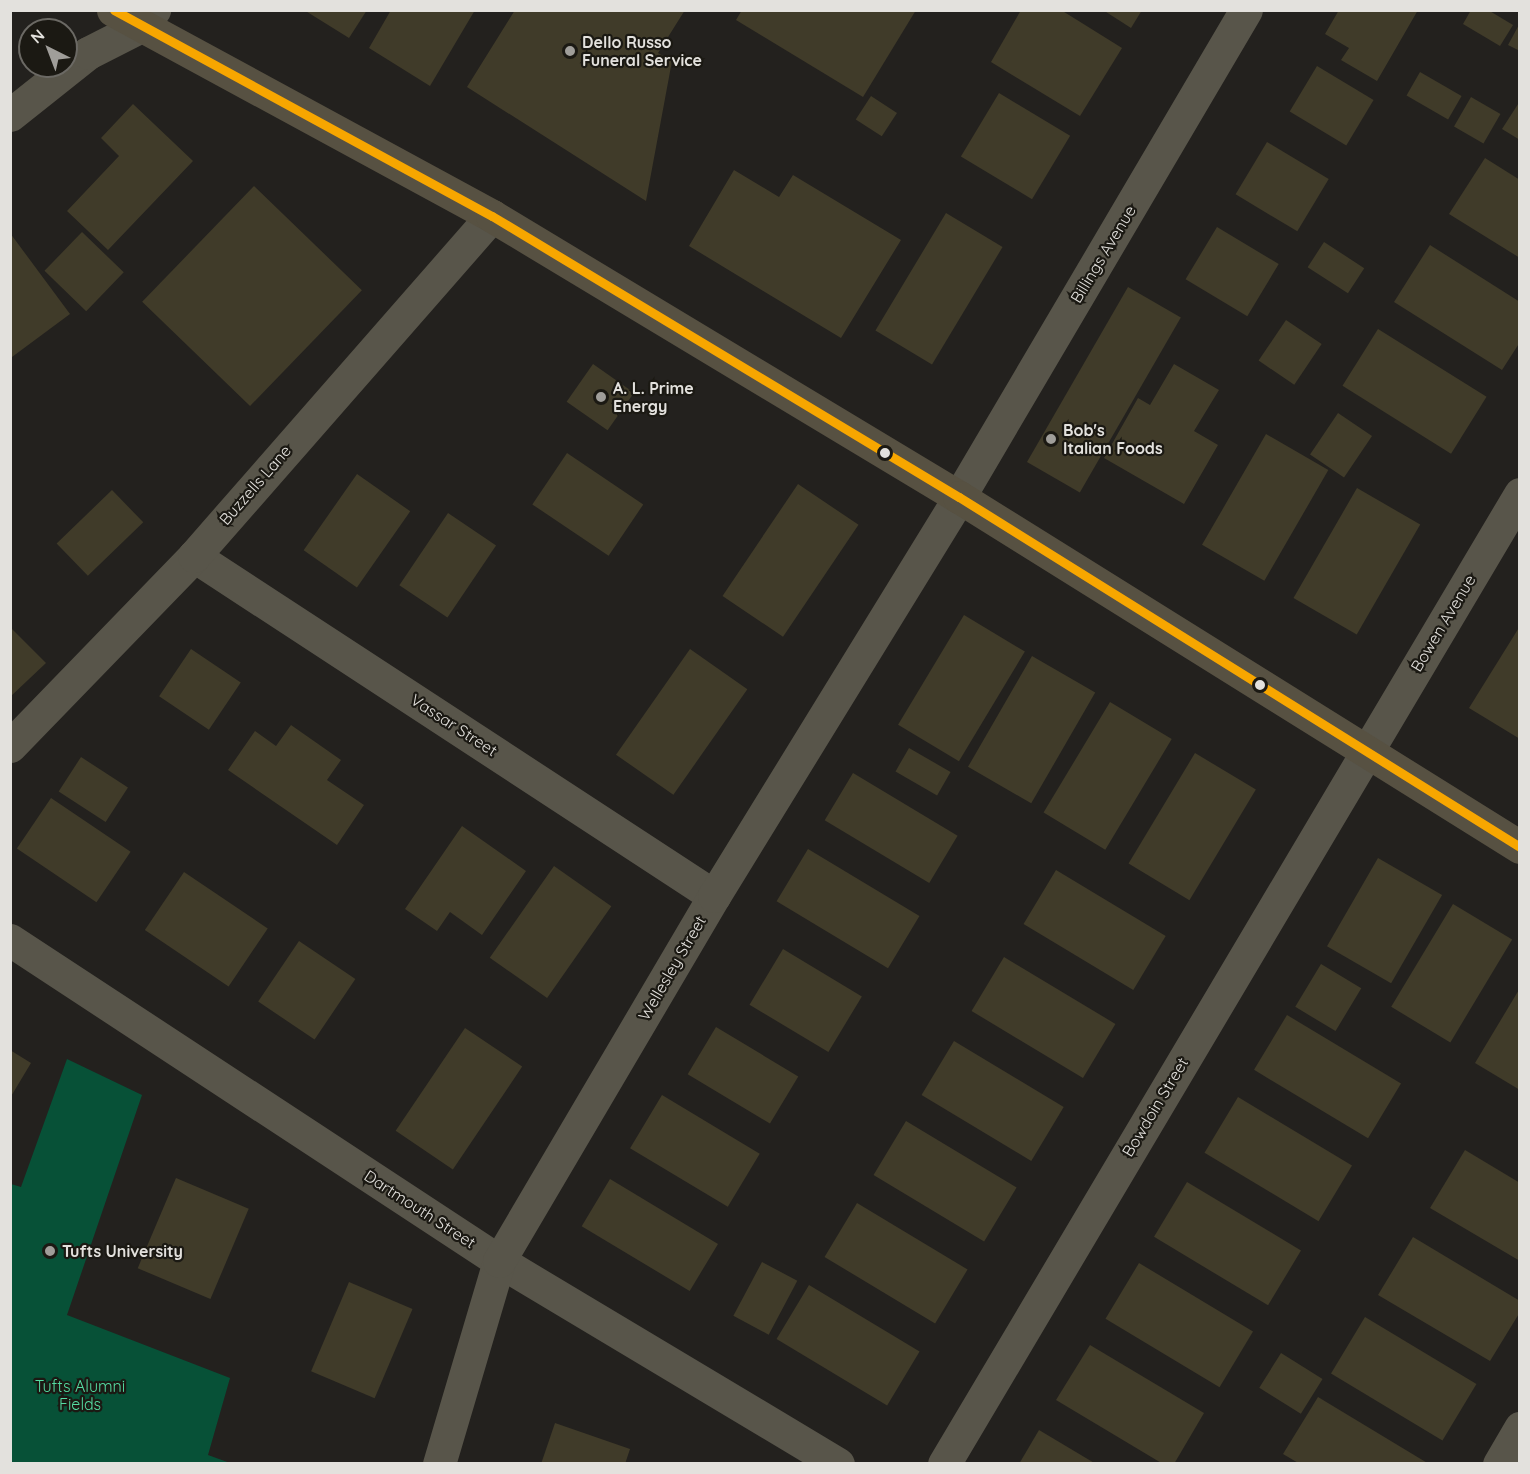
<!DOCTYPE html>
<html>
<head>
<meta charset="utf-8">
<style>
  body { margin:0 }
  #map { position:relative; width:1530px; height:1474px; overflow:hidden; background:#23211e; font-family:Quicksand,sans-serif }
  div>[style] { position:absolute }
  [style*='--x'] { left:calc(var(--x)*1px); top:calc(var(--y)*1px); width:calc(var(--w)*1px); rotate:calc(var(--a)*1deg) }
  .green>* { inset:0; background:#075137 }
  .building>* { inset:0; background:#403b29; transform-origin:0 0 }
  .minor>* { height:33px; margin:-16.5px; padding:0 16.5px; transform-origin:16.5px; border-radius:16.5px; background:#58554a }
  .major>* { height:33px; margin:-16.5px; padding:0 16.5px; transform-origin:16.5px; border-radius:16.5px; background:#575142 }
  .bus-1>* { height:9px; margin:-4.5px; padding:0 4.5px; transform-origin:4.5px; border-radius:4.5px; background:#f7a600 }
  .dots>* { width:16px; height:16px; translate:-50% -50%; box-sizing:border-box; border:3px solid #1b1913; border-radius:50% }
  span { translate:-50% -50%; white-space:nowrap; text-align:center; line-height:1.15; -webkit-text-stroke:4.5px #1b1913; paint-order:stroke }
  .poi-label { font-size:16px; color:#e3e1dd; font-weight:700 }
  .left { translate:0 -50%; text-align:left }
  .street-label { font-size:16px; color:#e3e1dd }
  .park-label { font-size:16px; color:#55dda3 }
  .frame { position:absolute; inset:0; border:12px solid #e3e1dd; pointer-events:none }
  .north { position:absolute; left:18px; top:18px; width:60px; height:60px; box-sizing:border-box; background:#1b1913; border:2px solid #6b6964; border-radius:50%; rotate:318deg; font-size:16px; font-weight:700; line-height:24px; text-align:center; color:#e3e1dd }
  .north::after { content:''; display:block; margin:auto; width:21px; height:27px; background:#a09e9a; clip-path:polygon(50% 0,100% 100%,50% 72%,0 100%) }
</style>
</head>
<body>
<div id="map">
  <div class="green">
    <div style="clip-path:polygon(67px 1059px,142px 1095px,67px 1315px,230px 1378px,208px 1455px,230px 1463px,11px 1463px,11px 1184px,21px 1187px)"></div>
  </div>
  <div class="building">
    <div style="clip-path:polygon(304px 10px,367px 10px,349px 38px)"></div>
    <div style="clip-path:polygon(391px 10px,475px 10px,430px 86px,369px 48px)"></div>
    <div style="clip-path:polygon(515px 10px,685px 10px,658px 53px,672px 61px,646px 201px,467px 87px)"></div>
    <div style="clip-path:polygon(742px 10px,916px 10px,863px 97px,736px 20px)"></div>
    <div style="clip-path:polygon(1021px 10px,1061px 10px,1122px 48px,1080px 116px,991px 62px)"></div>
    <div style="clip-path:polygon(1103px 10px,1142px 10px,1131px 28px)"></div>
    <div style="clip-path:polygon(1339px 10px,1418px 10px,1377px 81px,1341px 60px,1349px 48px,1325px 34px)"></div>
    <div style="clip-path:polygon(1471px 10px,1488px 10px,1513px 25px,1500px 46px,1463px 24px)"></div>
    <div style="clip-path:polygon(1520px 23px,1520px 51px,1508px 45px)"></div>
    <div style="left:1317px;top:66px;width:66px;height:53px;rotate:31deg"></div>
    <div style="left:1420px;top:72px;width:48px;height:27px;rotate:30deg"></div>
    <div style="left:999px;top:93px;width:83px;height:74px;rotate:31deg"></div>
    <div style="left:871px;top:96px;width:31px;height:28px;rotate:33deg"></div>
    <div style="left:1471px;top:97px;width:34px;height:34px;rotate:30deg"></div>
    <div style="clip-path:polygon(1520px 101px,1520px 140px,1502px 129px)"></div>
    <div style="clip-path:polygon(133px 104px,193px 161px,108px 250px,67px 211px,119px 156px,101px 138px)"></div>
    <div style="left:1267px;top:142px;width:72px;height:61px;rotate:31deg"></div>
    <div style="clip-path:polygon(1485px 158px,1520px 180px,1520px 258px,1449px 214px)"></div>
    <div style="clip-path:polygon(734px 170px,779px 197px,793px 175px,901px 240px,841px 338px,689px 246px)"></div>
    <div style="left:254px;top:186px;width:150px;height:161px;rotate:44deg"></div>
    <div style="left:946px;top:213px;width:66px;height:137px;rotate:31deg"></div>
    <div style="left:1217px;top:227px;width:72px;height:61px;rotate:31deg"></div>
    <div style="left:82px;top:232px;width:58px;height:54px;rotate:44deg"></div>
    <div style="clip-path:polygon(10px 233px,70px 314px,12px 357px,10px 355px)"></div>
    <div style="left:1324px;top:242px;width:48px;height:30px;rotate:33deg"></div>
    <div style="clip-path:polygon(1430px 245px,1520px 302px,1520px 342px,1502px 370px,1394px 302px)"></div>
    <div style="left:1128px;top:287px;width:61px;height:202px;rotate:30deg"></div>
    <div style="left:1286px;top:320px;width:43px;height:49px;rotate:34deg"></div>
    <div style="left:1378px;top:329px;width:128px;height:67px;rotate:32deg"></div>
    <div style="left:593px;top:364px;width:50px;height:46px;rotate:35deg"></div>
    <div style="clip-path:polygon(1174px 364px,1219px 390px,1194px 431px,1218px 445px,1184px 504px,1104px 458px,1138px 398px,1150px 405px)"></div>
    <div style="left:1338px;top:413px;width:41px;height:50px;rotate:34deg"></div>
    <div style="left:1266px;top:434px;width:72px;height:128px;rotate:30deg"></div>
    <div style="left:567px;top:453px;width:92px;height:62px;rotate:34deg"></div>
    <div style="left:357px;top:474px;width:65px;height:93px;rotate:35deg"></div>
    <div style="left:798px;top:484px;width:73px;height:135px;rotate:34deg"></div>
    <div style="left:1357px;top:488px;width:73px;height:127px;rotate:30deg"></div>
    <div style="left:112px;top:490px;width:45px;height:77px;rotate:46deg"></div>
    <div style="left:448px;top:513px;width:58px;height:87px;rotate:34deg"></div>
    <div style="left:964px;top:615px;width:71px;height:128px;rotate:31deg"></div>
    <div style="clip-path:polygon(1520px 626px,1520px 739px,1469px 708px)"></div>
    <div style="clip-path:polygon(10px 627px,46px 663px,10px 697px)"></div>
    <div style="left:191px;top:649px;width:60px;height:57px;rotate:34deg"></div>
    <div style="left:690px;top:649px;width:70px;height:129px;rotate:35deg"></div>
    <div style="left:1032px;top:656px;width:73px;height:128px;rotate:30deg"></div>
    <div style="left:1110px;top:702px;width:72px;height:129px;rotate:31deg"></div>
    <div style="clip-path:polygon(291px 725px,341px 760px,327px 780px,364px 805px,337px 845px,228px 770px,255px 731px,276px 746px)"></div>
    <div style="left:909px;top:748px;width:48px;height:27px;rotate:30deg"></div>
    <div style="left:1195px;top:753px;width:71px;height:129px;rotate:31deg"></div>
    <div style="left:81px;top:757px;width:56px;height:41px;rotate:33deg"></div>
    <div style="left:853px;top:773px;width:122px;height:55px;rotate:31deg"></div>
    <div style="left:51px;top:798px;width:96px;height:61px;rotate:34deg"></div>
    <div style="clip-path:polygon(462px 826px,526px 871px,482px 935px,450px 912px,437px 931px,405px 909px)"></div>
    <div style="left:808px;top:849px;width:130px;height:61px;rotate:31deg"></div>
    <div style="left:1378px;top:858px;width:74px;height:102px;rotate:30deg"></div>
    <div style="left:554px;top:866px;width:70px;height:112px;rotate:35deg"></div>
    <div style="left:1056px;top:870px;width:128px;height:63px;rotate:31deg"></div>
    <div style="left:184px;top:872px;width:101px;height:70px;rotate:34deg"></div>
    <div style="left:1453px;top:904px;width:69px;height:120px;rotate:31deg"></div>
    <div style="left:299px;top:941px;width:68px;height:73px;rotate:34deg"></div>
    <div style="left:783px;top:949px;width:92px;height:65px;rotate:31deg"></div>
    <div style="left:1004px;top:957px;width:130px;height:63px;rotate:31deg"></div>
    <div style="left:1321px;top:964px;width:47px;height:50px;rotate:31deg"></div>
    <div style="clip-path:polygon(1520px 988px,1520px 1090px,1475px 1063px)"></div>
    <div style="left:1287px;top:1015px;width:133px;height:64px;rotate:31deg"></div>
    <div style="left:716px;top:1027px;width:96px;height:55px;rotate:31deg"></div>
    <div style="left:465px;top:1028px;width:69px;height:124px;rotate:34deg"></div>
    <div style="left:954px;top:1041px;width:128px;height:63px;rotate:31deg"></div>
    <div style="clip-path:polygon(10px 1050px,31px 1063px,10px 1098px)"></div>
    <div style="left:662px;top:1095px;width:114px;height:62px;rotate:31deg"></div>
    <div style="left:1238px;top:1097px;width:133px;height:65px;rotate:31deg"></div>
    <div style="left:906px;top:1121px;width:129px;height:63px;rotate:31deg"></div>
    <div style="clip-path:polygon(1465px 1150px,1520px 1183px,1520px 1261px,1430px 1208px)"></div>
    <div style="left:176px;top:1178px;width:79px;height:98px;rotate:23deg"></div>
    <div style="left:610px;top:1179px;width:126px;height:55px;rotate:31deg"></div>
    <div style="left:1187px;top:1182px;width:133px;height:64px;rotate:31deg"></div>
    <div style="left:857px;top:1203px;width:129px;height:63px;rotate:31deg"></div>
    <div style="clip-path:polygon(1413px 1237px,1520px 1301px,1520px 1312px,1490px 1361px,1378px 1295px)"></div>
    <div style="left:762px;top:1262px;width:40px;height:61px;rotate:28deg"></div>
    <div style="left:1139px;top:1263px;width:133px;height:65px;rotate:31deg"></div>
    <div style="left:349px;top:1282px;width:69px;height:97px;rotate:23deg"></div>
    <div style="left:809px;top:1285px;width:129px;height:63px;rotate:31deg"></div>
    <div style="left:1365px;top:1317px;width:130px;height:66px;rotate:31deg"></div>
    <div style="clip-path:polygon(1090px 1345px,1204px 1413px,1174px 1464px,1163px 1464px,1056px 1400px)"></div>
    <div style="left:1281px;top:1353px;width:49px;height:41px;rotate:32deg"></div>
    <div style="clip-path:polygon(1318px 1397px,1429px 1464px,1300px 1464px,1283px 1454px)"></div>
    <div style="clip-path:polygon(555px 1423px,630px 1449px,625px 1464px,541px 1464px)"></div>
    <div style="clip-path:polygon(1039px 1430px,1096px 1464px,1019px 1464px)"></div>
  </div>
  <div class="minor">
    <div style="--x:10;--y:115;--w:100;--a:-38.5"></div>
    <div style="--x:88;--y:53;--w:59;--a:-27"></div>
    <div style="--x:141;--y:26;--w:21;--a:-51"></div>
    <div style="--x:194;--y:556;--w:621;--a:33.18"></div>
    <div style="--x:10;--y:746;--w:264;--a:-45.9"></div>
    <div style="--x:194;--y:556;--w:452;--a:-48.8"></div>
    <div style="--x:10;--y:940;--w:585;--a:33.28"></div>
    <div style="--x:499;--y:1261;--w:395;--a:30.9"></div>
    <div style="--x:439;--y:1464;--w:212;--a:-73.5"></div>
    <div style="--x:499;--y:1261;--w:424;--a:-59.5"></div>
    <div style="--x:714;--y:896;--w:468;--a:-58.4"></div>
    <div style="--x:959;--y:497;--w:565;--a:-59.49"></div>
    <div style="--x:944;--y:1464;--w:1128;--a:-59.3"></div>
    <div style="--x:1499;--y:1464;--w:42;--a:-59.7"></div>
  </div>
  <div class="major">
    <div style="--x:113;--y:10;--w:431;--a:28.5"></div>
    <div style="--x:492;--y:216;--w:545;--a:31.04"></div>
    <div style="--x:959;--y:497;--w:661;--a:31.96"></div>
  </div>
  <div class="bus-1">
    <div style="--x:114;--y:10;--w:430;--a:28.6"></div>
    <div style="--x:492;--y:216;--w:545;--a:31.04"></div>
    <div style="--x:959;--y:497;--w:661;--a:31.96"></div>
  </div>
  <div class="dots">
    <div style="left:570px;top:51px;background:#a09e9a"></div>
    <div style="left:601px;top:397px;background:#a09e9a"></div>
    <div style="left:1051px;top:439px;background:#a09e9a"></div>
    <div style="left:885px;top:453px;background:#e3e1dd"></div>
    <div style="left:1260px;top:685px;background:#e3e1dd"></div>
    <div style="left:50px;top:1251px;background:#a09e9a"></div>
  </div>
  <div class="poi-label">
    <span class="left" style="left:582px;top:51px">Dello Russo<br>Funeral Service</span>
    <span class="left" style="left:613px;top:397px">A. L. Prime<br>Energy</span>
    <span class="left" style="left:1063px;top:439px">Bob's<br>Italian Foods</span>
    <span class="left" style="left:62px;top:1251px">Tufts University</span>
  </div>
  <div class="street-label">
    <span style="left:1103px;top:254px;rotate:-59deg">Billings Avenue</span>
    <span style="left:255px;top:485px;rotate:-49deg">Buzzells Lane</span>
    <span style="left:1443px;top:623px;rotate:-59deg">Bowen Avenue</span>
    <span style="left:454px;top:725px;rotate:33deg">Vassar Street</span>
    <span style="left:672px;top:968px;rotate:-60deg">Wellesley Street</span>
    <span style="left:1155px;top:1107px;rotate:-59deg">Bowdoin Street</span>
    <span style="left:420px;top:1209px;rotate:33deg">Dartmouth Street</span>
  </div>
  <div class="park-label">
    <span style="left:80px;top:1395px">Tufts Alumni<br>Fields</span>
  </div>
  <div class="frame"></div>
  <div class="north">N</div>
</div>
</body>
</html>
